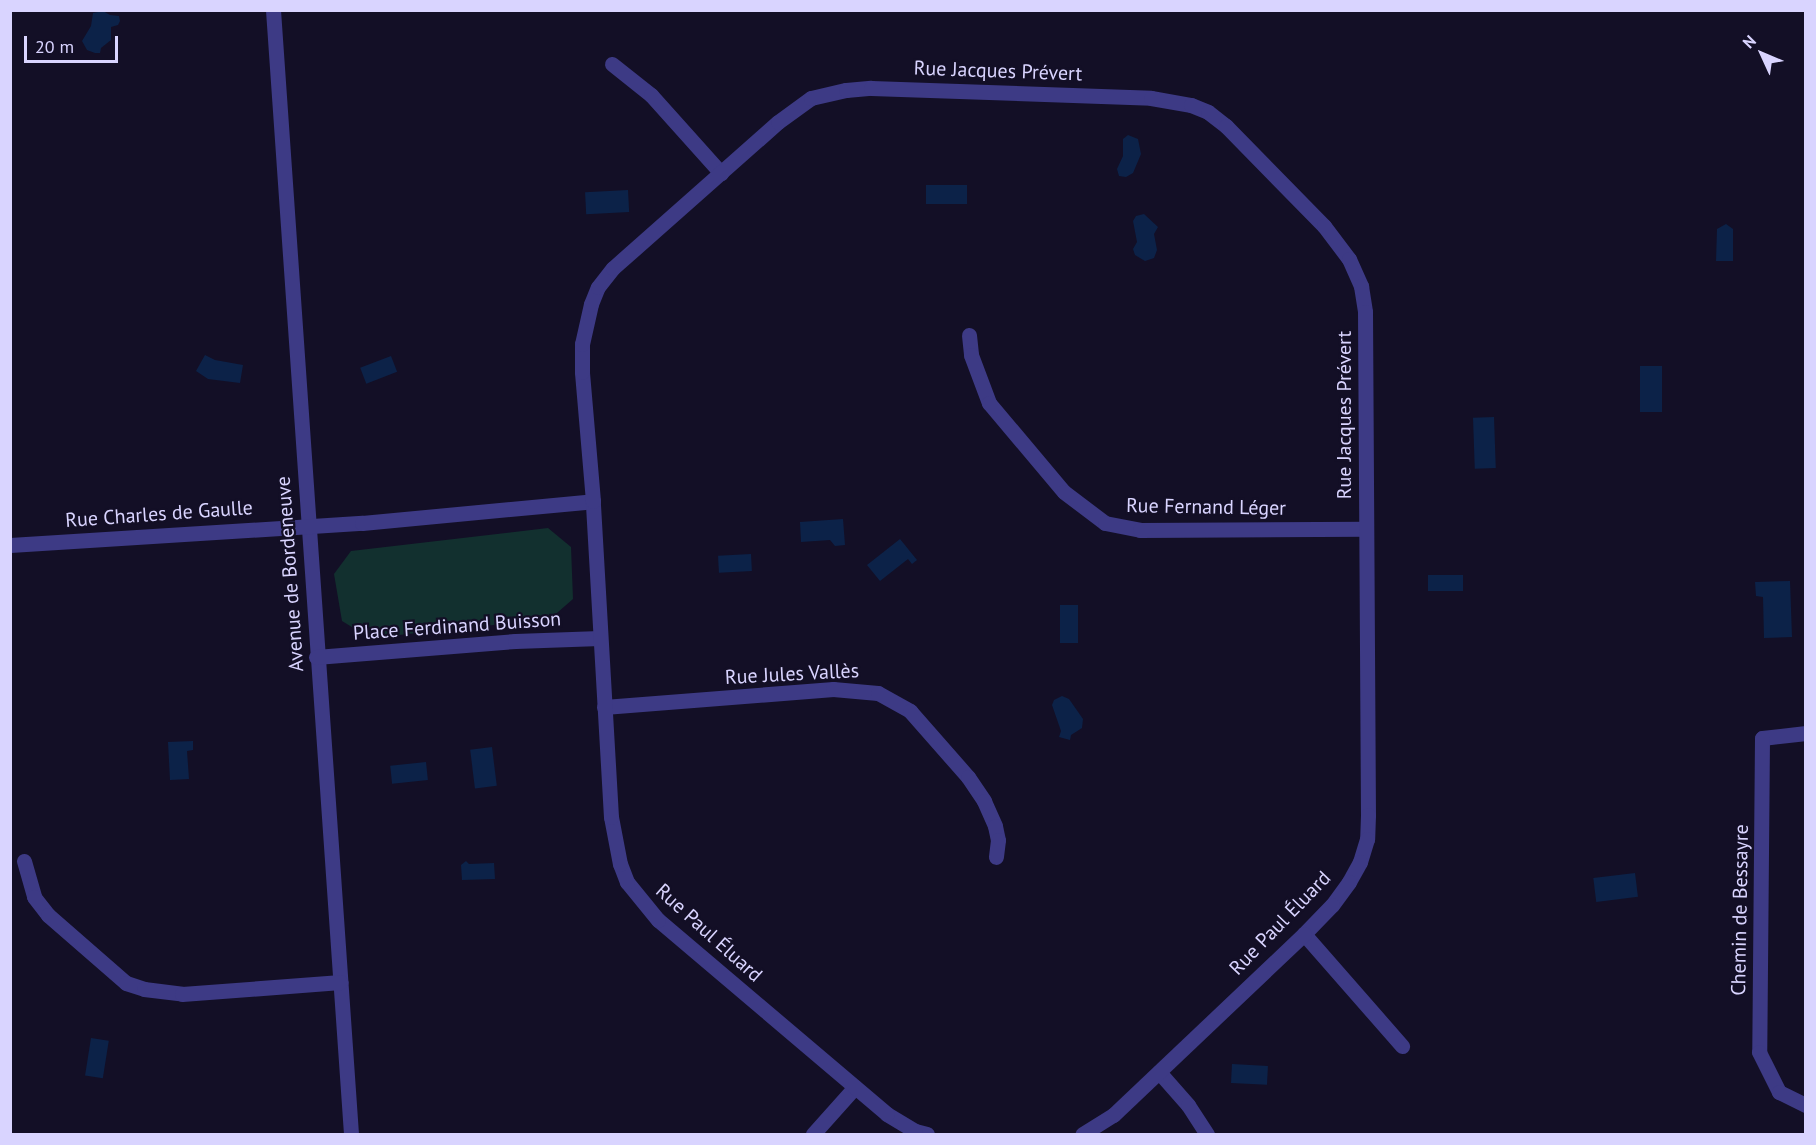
<!DOCTYPE html>
<html>
<head>
<meta charset="utf-8">
<style>
  body { margin:0 }
  #map { position:relative; width:1816px; height:1145px; overflow:hidden; background:#130f26; font-family:"PT Sans",sans-serif }
  div>[style] { position:absolute }
  [style*='--x'] { left:calc(var(--x)*1px); top:calc(var(--y)*1px); width:calc(var(--w)*1px); rotate:calc(var(--a)*1deg) }
  .green>* { inset:0; background:#12302f }
  .water>* { inset:0; background:#0c2248; transform-origin:0 0 }
  .minor>* { height:15px; margin:-7.5px; padding:0 7.5px; transform-origin:7.5px; border-radius:7.5px; background:#3d3a85 }
  span { translate:-50% -50%; white-space:nowrap; text-align:center; line-height:1.15; -webkit-text-stroke:4.5px #130f26; paint-order:stroke }
  .street-label { font-size:20px; color:#d9d4ff }
  .frame { position:absolute; inset:0; border:12px solid #d9d4ff; pointer-events:none }
  .north { position:absolute; left:1732px; top:24px; width:60px; height:60px; -webkit-text-stroke:4px #130f26; paint-order:stroke; rotate:314deg; font-size:16px; font-weight:700; line-height:24px; text-align:center; color:#d9d4ff }
  .north::after { content:''; display:block; margin:auto; width:21px; height:27px; background:#d9d4ff; clip-path:polygon(50% 0,100% 100%,50% 72%,0 100%) }
  .scale { position:absolute; left:24px; top:36px; width:94px; height:27px; box-sizing:border-box; border:3px solid #d9d4ff; border-top:0; padding-left:8px; font-size:18px; line-height:21px; white-space:nowrap; color:#d9d4ff; -webkit-text-stroke:4px #130f26; paint-order:stroke }
</style>
</head>
<body>
<div id="map">
  <div class="green">
    <div style="clip-path:polygon(548px 528px,571px 547px,573px 599px,550px 619px,370px 638px,342px 621px,334px 574px,351px 551px)"></div>
  </div>
  <div class="water">
    <div style="clip-path:polygon(103px 11px,110px 15px,119px 16px,120px 21px,118px 25px,111px 27px,111px 40px,101px 48px,100px 53px,95px 53px,87px 50px,82px 41px,91px 26px,93px 13px)"></div>
    <div style="clip-path:polygon(1128px 135px,1138px 139px,1141px 154px,1133px 173px,1126px 177px,1119px 176px,1117px 169px,1123px 156px,1123px 139px)"></div>
    <div style="left:926px;top:185px;width:41px;height:19px"></div>
    <div style="left:628px;top:190px;width:22px;height:43px;rotate:87deg"></div>
    <div style="clip-path:polygon(1144px 214px,1158px 227px,1154px 234px,1157px 250px,1154px 258px,1145px 261px,1135px 255px,1133px 249px,1137px 242px,1133px 221px,1136px 216px)"></div>
    <div style="clip-path:polygon(1726px 224px,1733px 229px,1733px 261px,1716px 261px,1717px 229px)"></div>
    <div style="clip-path:polygon(205px 355px,215px 360px,243px 365px,240px 383px,208px 379px,196px 371px)"></div>
    <div style="left:391px;top:356px;width:17px;height:33px;rotate:69deg"></div>
    <div style="left:1640px;top:366px;width:22px;height:46px"></div>
    <div style="left:1494px;top:417px;width:51px;height:21px;rotate:88deg"></div>
    <div style="clip-path:polygon(843px 519px,845px 545px,835px 546px,830px 540px,801px 542px,800px 522px)"></div>
    <div style="clip-path:polygon(900px 539px,917px 560px,912px 564px,908px 559px,880px 581px,867px 565px)"></div>
    <div style="left:751px;top:554px;width:17px;height:33px;rotate:87deg"></div>
    <div style="left:1428px;top:575px;width:35px;height:16px"></div>
    <div style="clip-path:polygon(1790px 581px,1792px 637px,1764px 638px,1763px 597px,1756px 596px,1755px 582px)"></div>
    <div style="left:1060px;top:605px;width:18px;height:38px"></div>
    <div style="clip-path:polygon(1062px 696px,1069px 699px,1083px 719px,1082px 728px,1071px 735px,1070px 740px,1059px 737px,1061px 731px,1052px 705px,1054px 700px)"></div>
    <div style="clip-path:polygon(193px 741px,193px 750px,187px 751px,189px 779px,170px 780px,168px 742px)"></div>
    <div style="left:492px;top:747px;width:39px;height:22px;rotate:83deg"></div>
    <div style="left:426px;top:762px;width:18px;height:36px;rotate:84deg"></div>
    <div style="clip-path:polygon(466px 861px,469px 864px,494px 863px,495px 879px,462px 880px,461px 865px)"></div>
    <div style="left:1635px;top:873px;width:24px;height:42px;rotate:83deg"></div>
    <div style="left:91px;top:1038px;width:18px;height:38px;rotate:9deg"></div>
    <div style="left:1232px;top:1064px;width:36px;height:19px;rotate:3deg"></div>
  </div>
  <div class="minor">
    <div style="--x:273;--y:10;--w:1127;--a:86.03"></div>
    <div style="--x:612;--y:64;--w:50;--a:38.5"></div>
    <div style="--x:651;--y:95;--w:105;--a:48.1"></div>
    <div style="--x:969;--y:335;--w:20;--a:84"></div>
    <div style="--x:971;--y:355;--w:51;--a:69.4"></div>
    <div style="--x:989;--y:403;--w:116;--a:49.9"></div>
    <div style="--x:1064;--y:492;--w:51;--a:37.1"></div>
    <div style="--x:1105;--y:523;--w:36;--a:11"></div>
    <div style="--x:1140;--y:530;--w:226;--a:-0.3"></div>
    <div style="--x:10;--y:545;--w:353;--a:-3.6"></div>
    <div style="--x:362;--y:523;--w:232;--a:-5.4"></div>
    <div style="--x:316;--y:657;--w:200;--a:-4.6"></div>
    <div style="--x:515;--y:641;--w:85;--a:-2"></div>
    <div style="--x:604;--y:707;--w:230;--a:-4.5"></div>
    <div style="--x:833;--y:689;--w:45;--a:5.1"></div>
    <div style="--x:878;--y:693;--w:37;--a:29"></div>
    <div style="--x:910;--y:711;--w:88;--a:48.7"></div>
    <div style="--x:968;--y:777;--w:29;--a:56"></div>
    <div style="--x:984;--y:801;--w:27;--a:66"></div>
    <div style="--x:995;--y:826;--w:14;--a:78"></div>
    <div style="--x:998;--y:840;--w:17;--a:97"></div>
    <div style="--x:1806;--y:733;--w:44;--a:173.5"></div>
    <div style="--x:1762;--y:738;--w:314;--a:90.5"></div>
    <div style="--x:1759;--y:1052;--w:45;--a:63.4"></div>
    <div style="--x:1779;--y:1092;--w:30;--a:26"></div>
    <div style="--x:24;--y:861;--w:37;--a:74"></div>
    <div style="--x:34;--y:897;--w:23;--a:52"></div>
    <div style="--x:48;--y:915;--w:103;--a:41.1"></div>
    <div style="--x:126;--y:983;--w:19;--a:18"></div>
    <div style="--x:144;--y:989;--w:38;--a:7"></div>
    <div style="--x:182;--y:994;--w:159;--a:-4.3"></div>
    <div style="--x:1304;--y:934;--w:149;--a:48.8"></div>
    <div style="--x:1159;--y:1072;--w:44;--a:48.7"></div>
    <div style="--x:1188;--y:1105;--w:35;--a:57"></div>
    <div style="--x:813;--y:1134;--w:63;--a:-48.2"></div>
    <div style="--x:927;--y:1134;--w:12;--a:-166"></div>
    <div style="--x:915;--y:1131;--w:33;--a:-149"></div>
    <div style="--x:887;--y:1114;--w:300;--a:-139.7"></div>
    <div style="--x:658;--y:920;--w:49;--a:-129.2"></div>
    <div style="--x:627;--y:882;--w:19;--a:-111"></div>
    <div style="--x:620;--y:864;--w:48;--a:-100.8"></div>
    <div style="--x:611;--y:817;--w:317;--a:-93.3"></div>
    <div style="--x:593;--y:501;--w:129;--a:-94.9"></div>
    <div style="--x:582;--y:372;--w:28;--a:-90"></div>
    <div style="--x:582;--y:344;--w:41;--a:-77.3"></div>
    <div style="--x:591;--y:304;--w:18;--a:-68"></div>
    <div style="--x:598;--y:287;--w:24;--a:-52"></div>
    <div style="--x:613;--y:268;--w:220;--a:-41.5"></div>
    <div style="--x:778;--y:122;--w:41;--a:-36"></div>
    <div style="--x:811;--y:98;--w:36;--a:-13"></div>
    <div style="--x:846;--y:90;--w:25;--a:-5"></div>
    <div style="--x:871;--y:88;--w:280;--a:2"></div>
    <div style="--x:1151;--y:98;--w:41;--a:9.9"></div>
    <div style="--x:1191;--y:105;--w:18;--a:22"></div>
    <div style="--x:1208;--y:112;--w:23;--a:38"></div>
    <div style="--x:1226;--y:126;--w:140;--a:45.6"></div>
    <div style="--x:1324;--y:226;--w:41;--a:52.9"></div>
    <div style="--x:1349;--y:259;--w:30;--a:66"></div>
    <div style="--x:1361;--y:286;--w:26;--a:81"></div>
    <div style="--x:1365;--y:312;--w:503;--a:89.66"></div>
    <div style="--x:1368;--y:815;--w:24;--a:92"></div>
    <div style="--x:1367;--y:839;--w:24;--a:107"></div>
    <div style="--x:1360;--y:862;--w:23;--a:119"></div>
    <div style="--x:1349;--y:882;--w:29;--a:126"></div>
    <div style="--x:1332;--y:905;--w:40;--a:134"></div>
    <div style="--x:1304;--y:934;--w:263;--a:136.5"></div>
    <div style="--x:1113;--y:1115;--w:36;--a:148"></div>
  </div>
  <div class="street-label">
    <span style="left:998px;top:71px;rotate:2deg">Rue Jacques Prévert</span>
    <span style="left:1344px;top:415px;rotate:-90deg">Rue Jacques Prévert</span>
    <span style="left:1206px;top:507px;rotate:1deg">Rue Fernand Léger</span>
    <span style="left:159px;top:514px;rotate:-4deg">Rue Charles de Gaulle</span>
    <span style="left:290px;top:574px;rotate:-94deg">Avenue de Bordeneuve</span>
    <span style="left:457px;top:626px;rotate:-4deg">Place Ferdinand Buisson</span>
    <span style="left:792px;top:674px;rotate:-3deg">Rue Jules Vallès</span>
    <span style="left:1740px;top:910px;rotate:-89deg">Chemin de Bessayre</span>
    <span style="left:1280px;top:923px;rotate:-46deg">Rue Paul Éluard</span>
    <span style="left:709px;top:933px;rotate:42deg">Rue Paul Éluard</span>
  </div>
  <div class="frame"></div>
  <div class="north">N</div>
  <div class="scale">20 m</div>
</div>
</body>
</html>
